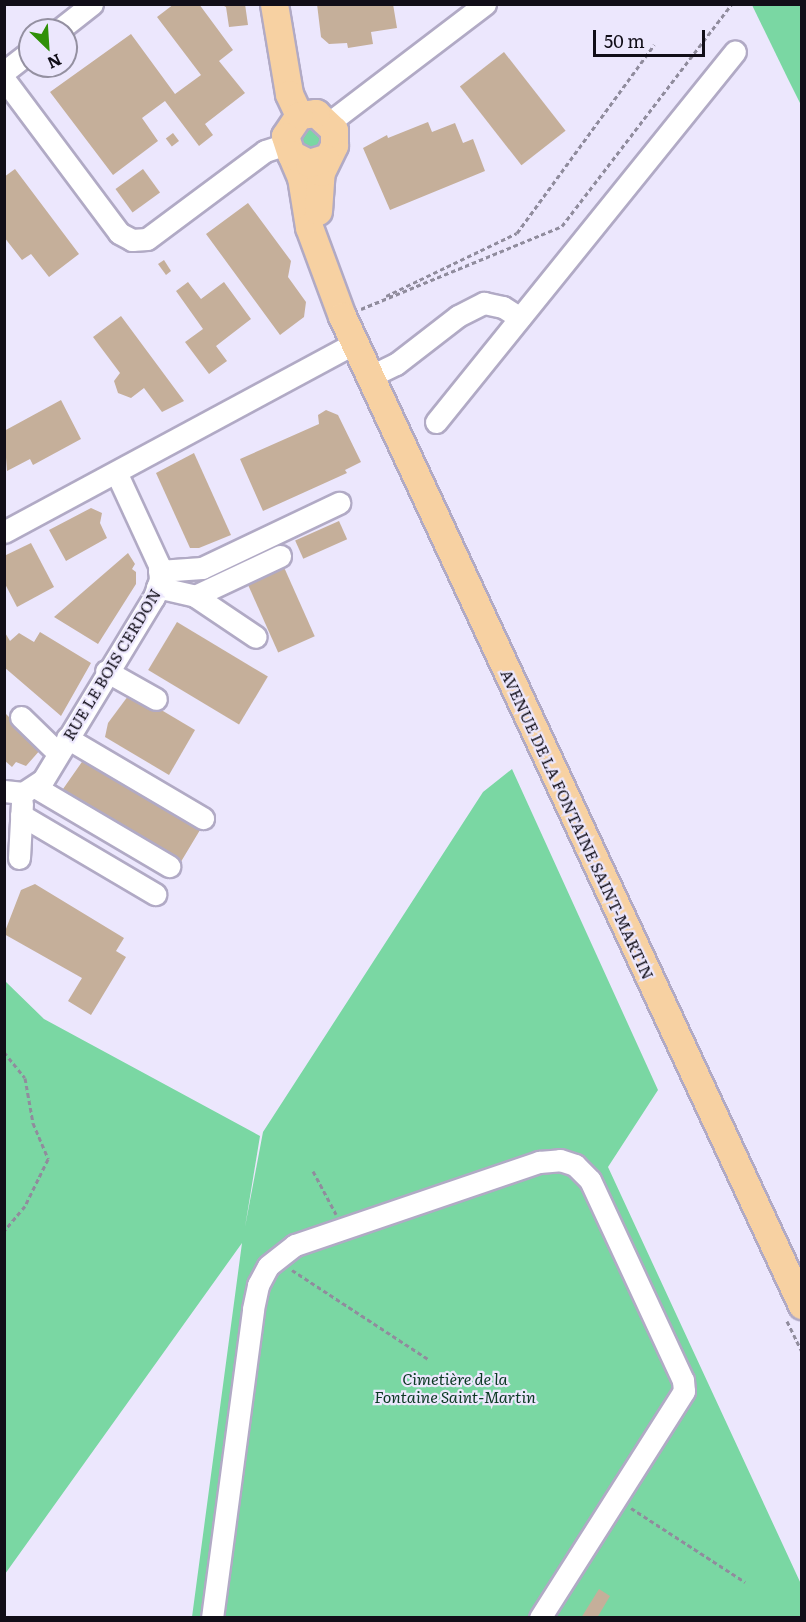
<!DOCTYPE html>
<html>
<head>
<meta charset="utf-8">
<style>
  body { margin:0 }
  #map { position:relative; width:806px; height:1622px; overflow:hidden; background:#ece7fd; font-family:Literata,serif }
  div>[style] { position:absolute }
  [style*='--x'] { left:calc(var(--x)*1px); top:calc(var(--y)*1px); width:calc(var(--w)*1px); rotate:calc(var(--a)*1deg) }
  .green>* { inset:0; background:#7ad7a3 }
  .building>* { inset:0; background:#c5af9a; transform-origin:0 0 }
  .path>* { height:3px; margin-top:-1.5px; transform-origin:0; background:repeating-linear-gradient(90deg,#908c9d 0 4.5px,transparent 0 7.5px) }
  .roads { filter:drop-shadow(2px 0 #b1aac5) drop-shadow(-2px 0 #b1aac5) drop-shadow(0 2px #b1aac5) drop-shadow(0 -2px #b1aac5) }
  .minor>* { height:21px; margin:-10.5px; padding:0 10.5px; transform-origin:10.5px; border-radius:10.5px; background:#fff }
  .major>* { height:27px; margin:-13.5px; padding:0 13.5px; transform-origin:13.5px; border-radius:13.5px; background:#f7d1a2 }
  span { translate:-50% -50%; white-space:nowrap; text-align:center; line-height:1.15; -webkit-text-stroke:4.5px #ece7fd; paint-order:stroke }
  .street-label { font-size:16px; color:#110e18 }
  .park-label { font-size:16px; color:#0b3823; font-style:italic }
  .frame { position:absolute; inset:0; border:6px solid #110e18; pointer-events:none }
  .north { position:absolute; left:18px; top:18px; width:60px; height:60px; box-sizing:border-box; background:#ece7fd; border:2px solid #9490a1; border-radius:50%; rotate:155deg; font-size:16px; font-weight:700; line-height:24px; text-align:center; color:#110e18 }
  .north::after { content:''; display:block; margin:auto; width:21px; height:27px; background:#309008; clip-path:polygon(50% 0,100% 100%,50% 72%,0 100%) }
  .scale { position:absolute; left:593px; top:30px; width:112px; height:27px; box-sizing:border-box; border:3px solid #110e18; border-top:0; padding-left:8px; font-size:18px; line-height:21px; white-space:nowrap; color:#110e18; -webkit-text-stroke:4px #ece7fd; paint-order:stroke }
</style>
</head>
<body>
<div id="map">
  <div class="green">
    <div style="clip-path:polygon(752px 5px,801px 5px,801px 105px,788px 79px)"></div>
    <div style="clip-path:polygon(309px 121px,328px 142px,307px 157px,294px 132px)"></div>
    <div style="clip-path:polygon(512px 769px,658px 1090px,608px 1167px,801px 1584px,801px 1617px,192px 1617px,242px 1243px,5px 1574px,5px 981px,44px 1019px,260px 1136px,245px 1227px,263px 1132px,483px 792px)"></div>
  </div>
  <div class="building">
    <div style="clip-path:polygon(174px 4px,199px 4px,233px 50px,219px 61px,245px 93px,205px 124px,213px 135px,199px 146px,165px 101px,142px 118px,158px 141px,113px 175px,50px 92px,131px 34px,175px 94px,201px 75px,157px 17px)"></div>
    <div style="clip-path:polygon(220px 4px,245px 4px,248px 25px,229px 27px,226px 7px)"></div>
    <div style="clip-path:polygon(317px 4px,393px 4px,397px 28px,371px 32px,373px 44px,348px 48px,347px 43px,329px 44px,321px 37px)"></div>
    <div style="left:504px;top:52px;width:100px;height:56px;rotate:52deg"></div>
    <div style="clip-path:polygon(428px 122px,432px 132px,455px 123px,463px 143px,473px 139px,485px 171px,390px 210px,363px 148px,387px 135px,388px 138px)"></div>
    <div style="left:173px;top:133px;width:10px;height:9px;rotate:53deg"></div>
    <div style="clip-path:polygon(15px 169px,79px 254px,49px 277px,31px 254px,22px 260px,4px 237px,4px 177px)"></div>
    <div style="left:143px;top:169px;width:29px;height:34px;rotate:54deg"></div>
    <div style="clip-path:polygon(248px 203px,291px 261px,288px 277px,306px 302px,304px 317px,280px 335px,206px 234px)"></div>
    <div style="clip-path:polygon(164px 260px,171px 271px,166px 275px,158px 264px)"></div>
    <div style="clip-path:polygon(188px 282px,201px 299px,224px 282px,251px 319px,216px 346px,227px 361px,209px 374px,185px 342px,203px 329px,176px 291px)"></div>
    <div style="clip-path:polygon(121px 316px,184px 401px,162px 412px,144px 388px,131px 398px,118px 393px,114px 381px,120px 373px,93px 337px)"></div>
    <div style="clip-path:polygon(61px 400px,81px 439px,33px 465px,30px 459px,7px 471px,4px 431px)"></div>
    <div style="clip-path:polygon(326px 410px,338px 415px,361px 462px,345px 470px,347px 473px,263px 511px,240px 459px,319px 424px,318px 415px)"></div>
    <div style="clip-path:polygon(194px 453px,231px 535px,199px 548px,190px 548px,156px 473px)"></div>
    <div style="clip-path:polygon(91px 508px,102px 513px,100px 523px,107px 538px,66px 561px,49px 530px)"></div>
    <div style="left:339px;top:521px;width:20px;height:48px;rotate:66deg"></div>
    <div style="clip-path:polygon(31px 543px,54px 587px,17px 607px,4px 582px,4px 556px)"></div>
    <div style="clip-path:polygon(128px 553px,135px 564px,132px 569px,136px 572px,136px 584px,98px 644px,54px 617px)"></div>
    <div style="left:283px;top:565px;width:78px;height:40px;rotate:66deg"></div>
    <div style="left:177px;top:622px;width:106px;height:56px;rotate:31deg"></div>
    <div style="clip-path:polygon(4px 631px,10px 641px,19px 633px,34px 642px,40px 632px,91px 663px,61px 716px,4px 667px)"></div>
    <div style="clip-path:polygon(131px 692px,195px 730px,169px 775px,105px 737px,108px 723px)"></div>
    <div style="clip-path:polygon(4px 712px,41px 749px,26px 766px,16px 762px,12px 767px,4px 760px)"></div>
    <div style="clip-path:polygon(84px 759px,203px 825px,179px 865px,85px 808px,87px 804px,63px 789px)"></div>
    <div style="clip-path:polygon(35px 884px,124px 938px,116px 951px,126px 957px,91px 1015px,68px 1001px,82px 978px,4px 934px,21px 890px)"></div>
    <div style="clip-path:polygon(599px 1589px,610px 1596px,597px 1618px,581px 1618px)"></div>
  </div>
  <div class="path">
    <div style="--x:386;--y:296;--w:145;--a:-25.7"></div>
    <div style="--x:517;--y:233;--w:233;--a:-53.9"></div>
    <div style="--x:361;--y:309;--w:217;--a:-22.4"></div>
    <div style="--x:562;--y:226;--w:280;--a:-52.6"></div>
    <div style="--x:4;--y:1052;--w:33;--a:51"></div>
    <div style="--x:25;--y:1078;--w:46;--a:79.9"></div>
    <div style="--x:33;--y:1123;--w:39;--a:67"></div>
    <div style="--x:48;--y:1159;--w:52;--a:116.1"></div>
    <div style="--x:25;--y:1206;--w:33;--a:130"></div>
    <div style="--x:313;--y:1171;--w:49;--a:61.9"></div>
    <div style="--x:292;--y:1270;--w:163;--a:33.2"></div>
    <div style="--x:787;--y:1321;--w:34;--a:64"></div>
    <div style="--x:631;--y:1508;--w:136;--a:33"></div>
  </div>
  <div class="roads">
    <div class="minor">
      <div style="--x:59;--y:30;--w:42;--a:-38.2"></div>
      <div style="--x:4;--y:72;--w:33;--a:-38"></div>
      <div style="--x:4;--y:79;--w:192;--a:53.2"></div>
      <div style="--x:119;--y:233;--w:15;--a:28"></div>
      <div style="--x:132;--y:240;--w:15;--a:-4"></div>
      <div style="--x:147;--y:239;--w:147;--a:-36.7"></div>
      <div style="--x:265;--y:151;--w:22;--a:-18"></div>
      <div style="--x:330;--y:122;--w:195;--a:-37.3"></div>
      <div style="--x:371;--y:376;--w:28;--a:-26"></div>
      <div style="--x:396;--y:364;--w:78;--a:-37.7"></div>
      <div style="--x:458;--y:316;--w:29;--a:-27"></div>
      <div style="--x:484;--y:303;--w:19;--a:12"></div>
      <div style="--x:503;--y:307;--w:20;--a:33"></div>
      <div style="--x:436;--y:422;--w:476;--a:-51.1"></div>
      <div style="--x:4;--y:532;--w:399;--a:-28.3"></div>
      <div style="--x:159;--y:571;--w:43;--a:-4"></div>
      <div style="--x:202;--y:568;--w:152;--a:-25.4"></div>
      <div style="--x:157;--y:587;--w:39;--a:13"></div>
      <div style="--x:195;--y:596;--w:94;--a:-25.2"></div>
      <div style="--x:195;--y:596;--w:73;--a:33.9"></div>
      <div style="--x:106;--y:671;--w:57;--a:29.2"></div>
      <div style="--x:21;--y:717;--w:52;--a:44.2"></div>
      <div style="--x:67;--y:738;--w:158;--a:30.5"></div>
      <div style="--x:35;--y:787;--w:156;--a:30.5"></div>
      <div style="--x:4;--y:791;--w:19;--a:6"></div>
      <div style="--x:23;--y:793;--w:24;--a:-33"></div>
      <div style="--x:43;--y:780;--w:214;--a:-58.8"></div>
      <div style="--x:154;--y:597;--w:18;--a:-71"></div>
      <div style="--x:160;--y:580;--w:15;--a:-94"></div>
      <div style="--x:159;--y:565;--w:102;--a:-114.8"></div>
      <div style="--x:21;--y:815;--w:156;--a:30.5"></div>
      <div style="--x:19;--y:858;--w:55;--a:-86.9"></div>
      <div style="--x:212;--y:1618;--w:312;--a:-82.4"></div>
      <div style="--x:253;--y:1309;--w:25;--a:-78"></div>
      <div style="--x:258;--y:1285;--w:21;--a:-62"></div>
      <div style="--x:268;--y:1266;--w:34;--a:-38"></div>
      <div style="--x:295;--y:1245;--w:258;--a:-18.8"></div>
      <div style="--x:539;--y:1162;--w:21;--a:-5"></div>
      <div style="--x:560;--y:1160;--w:16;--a:18"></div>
      <div style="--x:575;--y:1165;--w:21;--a:45"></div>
      <div style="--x:590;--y:1180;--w:221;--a:65.1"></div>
      <div style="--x:683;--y:1380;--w:11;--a:85"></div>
      <div style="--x:684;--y:1391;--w:269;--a:122.4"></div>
    </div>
    <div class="major">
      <div style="--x:274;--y:4;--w:91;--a:80.5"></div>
      <div style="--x:289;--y:94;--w:23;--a:65"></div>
      <div style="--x:291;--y:154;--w:25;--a:67"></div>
      <div style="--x:301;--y:177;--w:51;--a:80.9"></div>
      <div style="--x:309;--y:227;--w:95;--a:69.7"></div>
      <div style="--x:342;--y:316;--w:1091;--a:65.06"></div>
      <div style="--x:318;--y:211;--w:39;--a:-86"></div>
      <div style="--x:321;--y:172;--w:30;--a:-64"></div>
      <div style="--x:334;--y:145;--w:15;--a:-90"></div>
      <div style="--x:334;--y:130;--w:25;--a:-137"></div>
      <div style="--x:316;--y:113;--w:17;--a:173"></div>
      <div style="--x:299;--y:115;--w:25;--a:124"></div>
      <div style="--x:285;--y:136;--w:19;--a:72"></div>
      <div style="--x:291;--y:154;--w:20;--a:27"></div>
      <div style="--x:309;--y:163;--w:17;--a:-17"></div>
    </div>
  </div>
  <div class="street-label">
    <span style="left:111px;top:664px;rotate:-59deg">RUE LE BOIS CERDON</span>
    <span style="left:578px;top:824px;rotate:65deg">AVENUE DE LA FONTAINE SAINT-MARTIN</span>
  </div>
  <div class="park-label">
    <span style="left:455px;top:1387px">Cimetière de la<br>Fontaine Saint-Martin</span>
  </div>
  <div class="frame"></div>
  <div class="north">N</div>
  <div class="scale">50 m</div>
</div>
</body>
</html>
